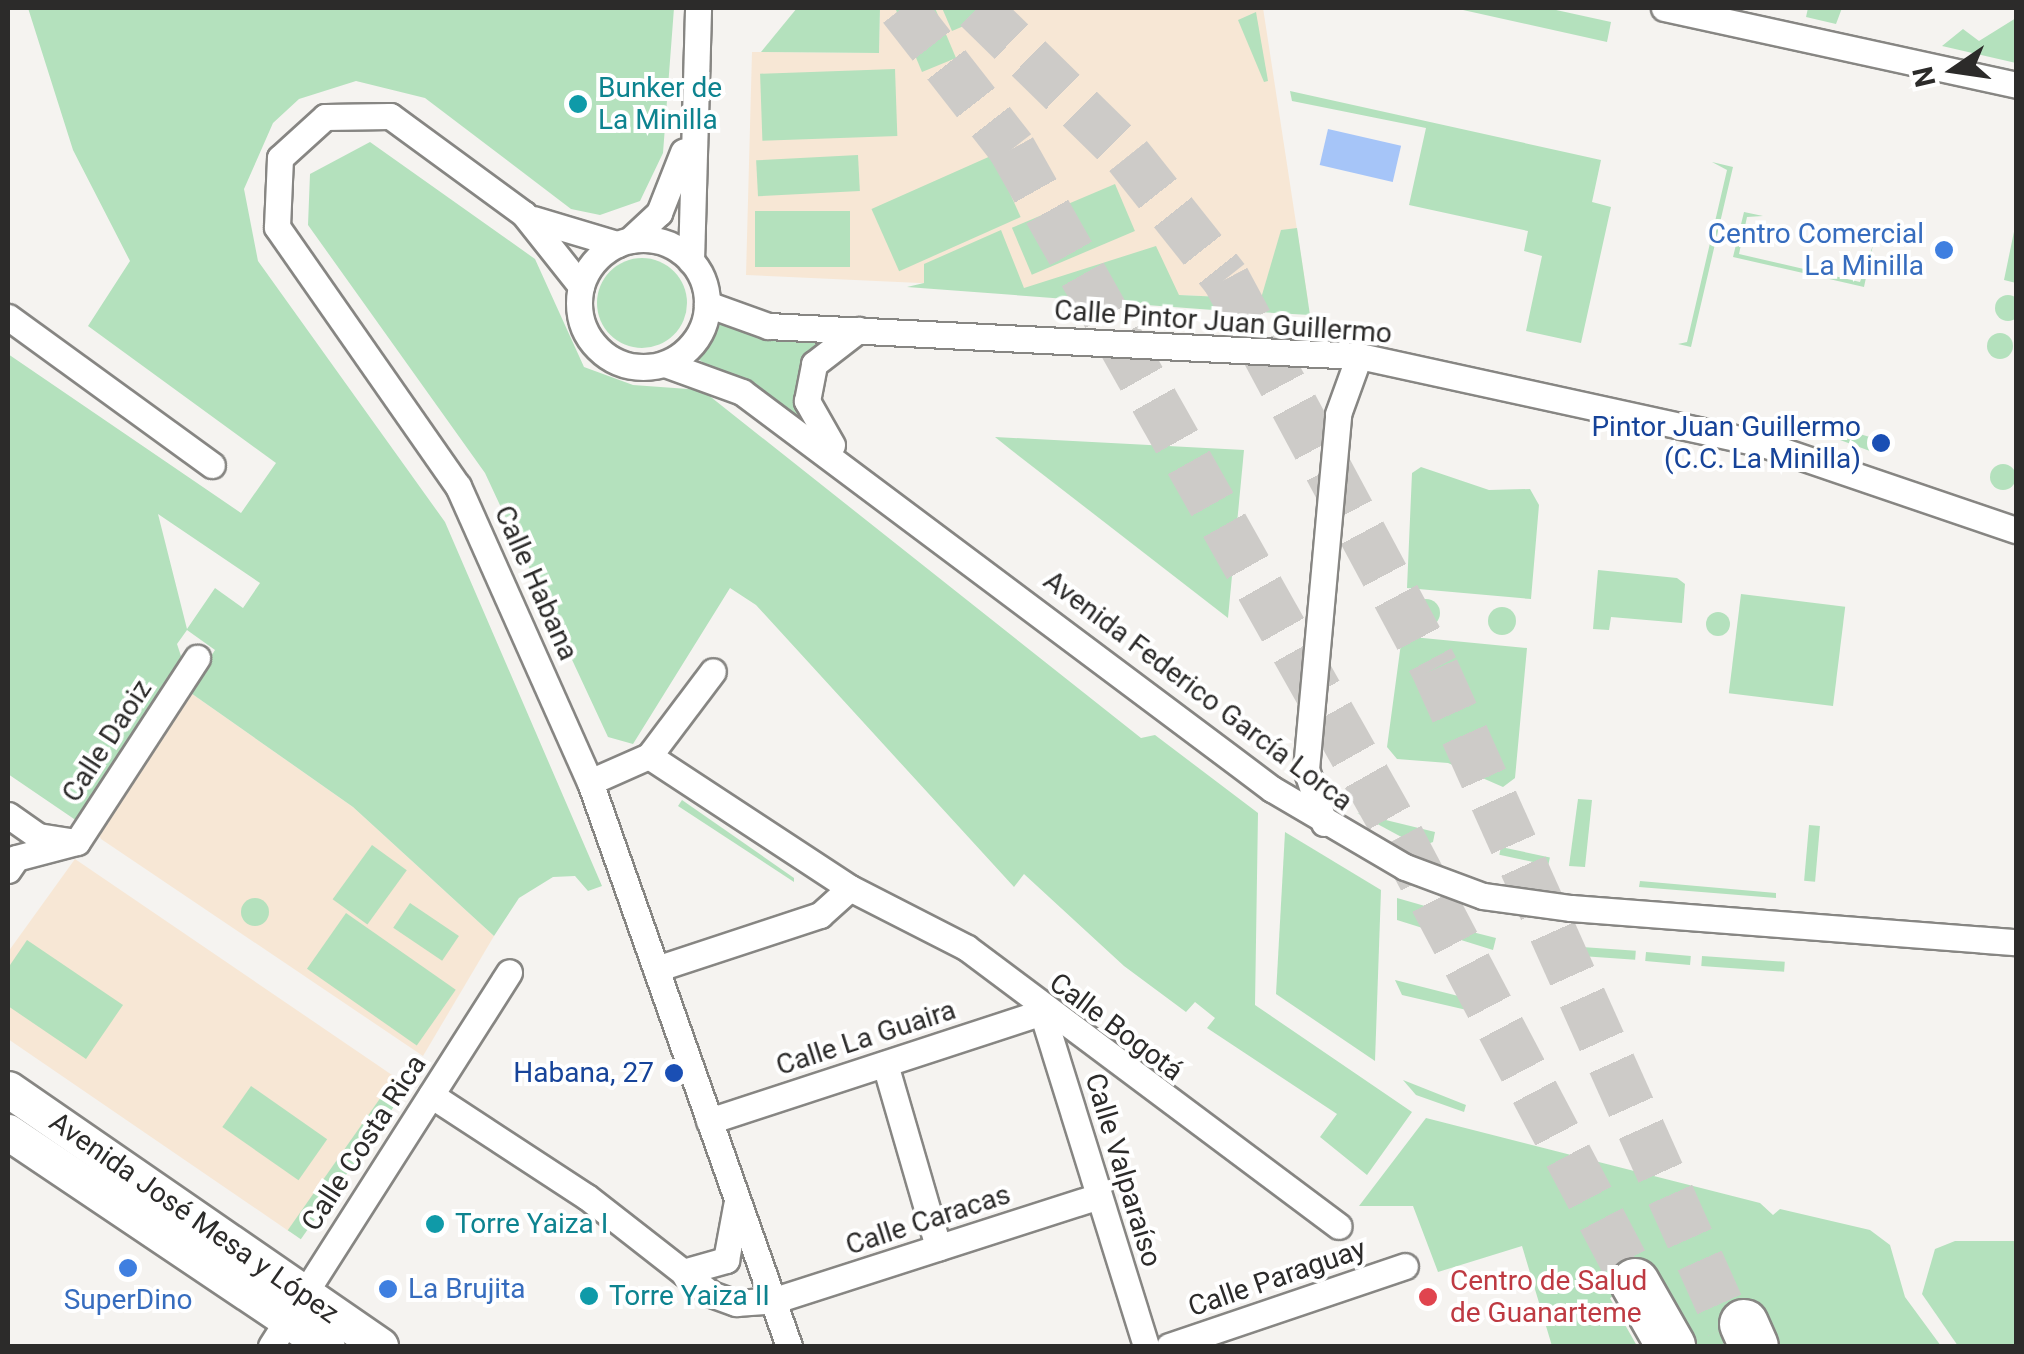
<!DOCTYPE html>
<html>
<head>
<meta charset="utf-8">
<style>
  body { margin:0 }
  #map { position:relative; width:2024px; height:1354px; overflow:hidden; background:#f5f3f0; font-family:Roboto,sans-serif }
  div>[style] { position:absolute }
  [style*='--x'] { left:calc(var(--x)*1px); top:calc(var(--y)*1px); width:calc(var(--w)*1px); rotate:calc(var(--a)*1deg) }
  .education>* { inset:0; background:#f7e7d5 }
  .green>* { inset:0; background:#b4e1bd; transform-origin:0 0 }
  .round { border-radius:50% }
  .water>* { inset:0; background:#a6c5f8; transform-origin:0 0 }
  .highway-tunnel>* { height:48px; margin-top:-24px; transform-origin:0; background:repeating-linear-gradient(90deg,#cdcbc8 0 48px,transparent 0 72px) }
  .roads { filter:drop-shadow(2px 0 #878683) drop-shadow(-2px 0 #878683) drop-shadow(0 2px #878683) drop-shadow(0 -2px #878683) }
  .street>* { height:25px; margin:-12.5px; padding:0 12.5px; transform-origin:12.5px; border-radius:12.5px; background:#fff }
  .street>.ring { margin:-12.5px; padding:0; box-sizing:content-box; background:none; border:25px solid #fff; border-radius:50% }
  .secondary>* { height:35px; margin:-17.5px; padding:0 17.5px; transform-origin:17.5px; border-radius:17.5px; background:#fff }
  .highway>* { height:48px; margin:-24px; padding:0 24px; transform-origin:24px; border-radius:24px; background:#fff }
  .dots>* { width:28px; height:28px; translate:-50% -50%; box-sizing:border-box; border:5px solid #fff; border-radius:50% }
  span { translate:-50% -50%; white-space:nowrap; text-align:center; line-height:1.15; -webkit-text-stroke:8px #fff; paint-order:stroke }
  .culture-label { font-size:28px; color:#0d838f }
  .left { translate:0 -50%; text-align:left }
  .shop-label { font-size:28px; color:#366cbe }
  .right { translate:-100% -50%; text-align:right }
  .street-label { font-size:28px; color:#2c2b2a }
  .transit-label { font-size:28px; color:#164399 }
  .health-label { font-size:28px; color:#be3a42 }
  .frame { position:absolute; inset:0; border:10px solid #2c2b2a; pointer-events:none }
  .north { position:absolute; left:1904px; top:20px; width:100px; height:100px; -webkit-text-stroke:8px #fff; paint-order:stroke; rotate:257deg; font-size:28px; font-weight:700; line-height:40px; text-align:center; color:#2c2b2a }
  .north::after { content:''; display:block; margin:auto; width:35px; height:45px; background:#2c2b2a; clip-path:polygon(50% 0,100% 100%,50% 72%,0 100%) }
</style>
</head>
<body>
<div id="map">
  <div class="education">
    <div style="clip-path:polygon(880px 8px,1263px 8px,1308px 301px,746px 275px,752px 52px,879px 53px)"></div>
    <div style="clip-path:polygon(188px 691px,353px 807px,494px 936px,423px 1056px,101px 839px,96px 830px)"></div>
    <div style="clip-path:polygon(75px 859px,395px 1077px,290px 1232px,8px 1039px,8px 952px)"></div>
  </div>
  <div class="green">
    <div style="clip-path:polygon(evenodd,28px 8px,674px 8px,663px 153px,640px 201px,600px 215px,571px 209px,425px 98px,356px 81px,299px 99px,273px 123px,244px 189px,258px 261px,445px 522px,602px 886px,588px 891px,575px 876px,553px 877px,519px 898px,494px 936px,353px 807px,188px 691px,215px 650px,187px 630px,177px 644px,184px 665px,77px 821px,8px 774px,8px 354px,241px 513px,276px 463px,88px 326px,130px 261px,73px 150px,28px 8px,158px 514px,260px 583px,243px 608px,215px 588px,187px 629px,158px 514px)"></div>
    <div style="clip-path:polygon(797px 8px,880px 8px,879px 53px,761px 52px)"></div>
    <div style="clip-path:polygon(935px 8px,956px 58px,922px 72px,896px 10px)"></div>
    <div style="clip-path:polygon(942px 8px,1006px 8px,952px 31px)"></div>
    <div style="clip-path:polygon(1454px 8px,1547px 8px,1611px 22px,1607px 42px)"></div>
    <div style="clip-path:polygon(1808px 8px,1842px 8px,1836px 24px,1806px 17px)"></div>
    <div style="clip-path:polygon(1256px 12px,1268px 81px,1264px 82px,1238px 20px)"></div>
    <div style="clip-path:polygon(2016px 18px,2016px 63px,1942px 46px,1963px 29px,1979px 41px)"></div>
    <div style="left:895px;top:69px;width:67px;height:135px;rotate:88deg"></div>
    <div style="clip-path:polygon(1290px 91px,1601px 160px,1592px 202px,1611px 207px,1581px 343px,1526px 331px,1542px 256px,1524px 251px,1528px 231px,1409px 205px,1426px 128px,1292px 101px)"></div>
    <div style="clip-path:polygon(370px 142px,535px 259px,584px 367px,633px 385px,702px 390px,1141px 738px,1155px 735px,1258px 813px,1255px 1005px,1412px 1112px,1367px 1175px,1320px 1137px,1337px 1114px,1207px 1028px,1215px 1018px,1195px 1002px,1186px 1012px,1124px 966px,1024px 874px,1014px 887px,756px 605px,730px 588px,633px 744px,608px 737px,485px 473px,308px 225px,310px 174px)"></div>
    <div style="left:858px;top:155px;width:36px;height:102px;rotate:87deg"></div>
    <div style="left:993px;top:155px;width:68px;height:133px;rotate:66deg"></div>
    <div style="clip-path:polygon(1712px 162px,1733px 167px,1691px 347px,1678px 344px,1687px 342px,1727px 170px)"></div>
    <div style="left:1115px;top:184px;width:51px;height:112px;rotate:67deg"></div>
    <div style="left:755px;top:211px;width:95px;height:56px"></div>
    <div style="clip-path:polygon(1744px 212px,1763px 216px,1747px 217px,1739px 254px,1860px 282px,1873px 245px,1864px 287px,1733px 257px)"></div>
    <div style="clip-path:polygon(2016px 222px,2016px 283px,2004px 280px)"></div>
    <div style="clip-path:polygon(1297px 228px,1310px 315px,1257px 312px,1281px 230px)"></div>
    <div style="clip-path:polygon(1001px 230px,1024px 288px,1156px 246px,1179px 295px,1245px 298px,1240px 312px,907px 287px,924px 283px,924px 264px)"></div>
    <div class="round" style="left:597px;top:258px;width:90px;height:90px"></div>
    <div class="round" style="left:1995px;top:295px;width:26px;height:26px"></div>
    <div style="clip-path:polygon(719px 318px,760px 336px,827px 340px,810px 433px,698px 359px)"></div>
    <div class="round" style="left:1987px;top:333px;width:26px;height:26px"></div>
    <div style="clip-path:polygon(1804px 417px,1873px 438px,1870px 451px,1802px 426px)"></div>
    <div style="clip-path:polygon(995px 437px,1244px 450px,1228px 618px,1010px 449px)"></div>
    <div class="round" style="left:1990px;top:464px;width:26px;height:26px"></div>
    <div style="clip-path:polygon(1421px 467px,1489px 490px,1530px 489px,1539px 505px,1531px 599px,1407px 588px,1412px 473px)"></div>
    <div style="clip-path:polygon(1598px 570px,1677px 578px,1685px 584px,1682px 623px,1611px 617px,1609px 630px,1593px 629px)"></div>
    <div style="left:1741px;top:594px;width:105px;height:100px;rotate:7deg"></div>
    <div class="round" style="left:1412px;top:599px;width:28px;height:28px"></div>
    <div class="round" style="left:1488px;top:607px;width:28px;height:28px"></div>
    <div class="round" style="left:1706px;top:612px;width:24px;height:24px"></div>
    <div style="clip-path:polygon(1402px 636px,1527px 648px,1515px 778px,1503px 787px,1448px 763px,1397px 759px,1387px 747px)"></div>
    <div style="clip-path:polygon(1578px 799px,1592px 800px,1585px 867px,1569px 866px)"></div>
    <div style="clip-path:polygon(682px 800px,794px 878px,794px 882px,678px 806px)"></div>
    <div style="clip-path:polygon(1357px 813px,1435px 832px,1433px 842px,1420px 847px)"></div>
    <div style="left:1809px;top:825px;width:11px;height:56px;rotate:5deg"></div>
    <div style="clip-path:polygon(1285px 832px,1381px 890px,1375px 1061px,1276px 994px)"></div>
    <div style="left:372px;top:845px;width:43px;height:67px;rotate:36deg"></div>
    <div style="left:1501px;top:847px;width:50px;height:8px;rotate:12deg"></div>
    <div style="clip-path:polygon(1640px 881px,1776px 893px,1776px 898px,1639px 887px)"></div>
    <div style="clip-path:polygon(1397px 898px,1425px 906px,1433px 922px,1496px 938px,1493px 950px,1397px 920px)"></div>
    <div class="round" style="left:241px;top:898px;width:28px;height:28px"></div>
    <div style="left:410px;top:903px;width:59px;height:30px;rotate:34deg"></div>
    <div style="left:346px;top:913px;width:134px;height:68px;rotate:35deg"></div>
    <div style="clip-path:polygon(27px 940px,123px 1005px,86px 1059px,8px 1006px,8px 968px)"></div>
    <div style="left:1553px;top:945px;width:83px;height:9px;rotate:4deg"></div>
    <div style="left:1646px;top:952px;width:45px;height:9px;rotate:5deg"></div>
    <div style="left:1702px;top:956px;width:83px;height:10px;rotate:4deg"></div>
    <div style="clip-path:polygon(1395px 980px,1474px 1000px,1471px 1011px,1402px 995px)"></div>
    <div style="left:395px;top:1077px;width:16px;height:187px;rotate:35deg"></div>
    <div style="clip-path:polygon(1403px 1080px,1466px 1105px,1464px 1112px,1416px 1095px)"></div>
    <div style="left:251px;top:1086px;width:93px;height:50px;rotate:35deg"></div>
    <div style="clip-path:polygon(1426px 1118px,1760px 1203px,1773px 1215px,1780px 1209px,1870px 1230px,1890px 1245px,1905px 1297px,1941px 1346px,1769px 1346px,1724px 1327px,1723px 1346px,1693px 1346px,1649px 1275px,1610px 1298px,1637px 1346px,1552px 1346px,1522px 1246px,1438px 1272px,1413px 1206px,1359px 1206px)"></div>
    <div style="clip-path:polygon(1955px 1241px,2016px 1241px,2016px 1346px,1958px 1346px,1922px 1294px,1935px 1249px)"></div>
  </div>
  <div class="water">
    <div style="left:1328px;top:129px;width:75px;height:37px;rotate:13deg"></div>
  </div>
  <div class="highway-tunnel">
    <div style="--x:902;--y:8;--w:179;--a:52"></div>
    <div style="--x:1012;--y:149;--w:790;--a:60.58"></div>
    <div style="--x:1400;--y:837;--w:504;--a:62.21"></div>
    <div style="--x:977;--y:8;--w:211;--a:44.4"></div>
    <div style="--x:1128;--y:156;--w:157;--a:51.5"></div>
    <div style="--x:1226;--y:279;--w:442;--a:61.8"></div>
    <div style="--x:1435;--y:669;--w:720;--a:65.89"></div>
  </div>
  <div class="roads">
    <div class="street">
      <div style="--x:1664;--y:8;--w:360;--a:12.3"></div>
      <div style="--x:533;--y:219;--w:88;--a:16.6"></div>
      <div class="ring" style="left:579px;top:239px;width:103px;height:103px"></div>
      <div style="--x:630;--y:240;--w:40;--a:-43"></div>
      <div style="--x:659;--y:213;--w:66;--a:-68.5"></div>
      <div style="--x:691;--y:261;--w:253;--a:-88.4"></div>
      <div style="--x:581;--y:286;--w:92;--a:-128.4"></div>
      <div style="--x:524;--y:214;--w:166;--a:-143.8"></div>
      <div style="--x:390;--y:116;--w:65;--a:179.1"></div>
      <div style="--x:325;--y:117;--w:61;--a:137.7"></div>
      <div style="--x:280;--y:158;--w:69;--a:92.5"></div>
      <div style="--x:277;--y:227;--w:316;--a:55.1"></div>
      <div style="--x:458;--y:486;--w:324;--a:66"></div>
      <div style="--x:590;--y:782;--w:598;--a:70.57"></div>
      <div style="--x:707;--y:304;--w:65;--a:19.8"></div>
      <div style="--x:768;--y:326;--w:592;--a:2.91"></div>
      <div style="--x:1359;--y:356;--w:413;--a:12.3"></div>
      <div style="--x:1763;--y:444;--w:267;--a:18.8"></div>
      <div style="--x:8;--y:317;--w:252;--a:36"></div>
      <div style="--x:665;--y:364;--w:82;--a:20"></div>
      <div style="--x:742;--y:392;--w:662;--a:36.84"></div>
      <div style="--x:1272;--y:789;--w:154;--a:30.4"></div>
      <div style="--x:1405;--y:867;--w:83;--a:20.4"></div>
      <div style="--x:1483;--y:896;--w:89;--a:7.8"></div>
      <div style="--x:1571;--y:908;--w:446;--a:4.4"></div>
      <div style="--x:832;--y:445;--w:51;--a:-119.6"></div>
      <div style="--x:807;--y:401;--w:38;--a:-79"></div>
      <div style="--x:814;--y:364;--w:56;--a:-37.7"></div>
      <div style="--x:649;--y:756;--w:240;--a:33.3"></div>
      <div style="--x:850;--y:888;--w:131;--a:27.1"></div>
      <div style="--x:967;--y:948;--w:464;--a:36.8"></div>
      <div style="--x:590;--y:782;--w:64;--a:-23.8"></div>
      <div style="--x:649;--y:756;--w:106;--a:-53"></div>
      <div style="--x:8;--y:815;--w:37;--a:35"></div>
      <div style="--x:38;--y:836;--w:32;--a:9"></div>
      <div style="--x:1324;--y:823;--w:57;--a:-108.4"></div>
      <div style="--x:1306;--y:769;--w:356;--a:-84.8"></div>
      <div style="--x:1338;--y:414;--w:62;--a:-70.1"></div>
      <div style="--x:8;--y:870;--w:14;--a:-56"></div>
      <div style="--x:16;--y:858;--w:63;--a:-14.7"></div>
      <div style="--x:77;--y:842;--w:220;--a:-56.9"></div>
      <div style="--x:656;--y:969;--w:173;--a:-18.2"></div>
      <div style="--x:820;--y:915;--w:40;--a:-42"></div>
      <div style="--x:885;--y:1064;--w:191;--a:73.8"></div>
      <div style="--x:431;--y:1095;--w:186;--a:33.2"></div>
      <div style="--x:587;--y:1197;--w:157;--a:38"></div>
      <div style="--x:711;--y:1294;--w:27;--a:20"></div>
      <div style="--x:736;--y:1303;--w:39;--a:-4"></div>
      <div style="--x:775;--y:1300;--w:340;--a:-17.8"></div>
      <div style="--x:709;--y:1121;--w:350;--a:-18.1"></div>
      <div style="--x:1042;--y:1012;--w:350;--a:72.7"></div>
      <div style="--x:683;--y:1272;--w:45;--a:-15.6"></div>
      <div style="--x:726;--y:1260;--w:55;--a:-79.5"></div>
      <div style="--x:271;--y:1346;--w:443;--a:-57.5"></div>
      <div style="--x:1169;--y:1346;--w:249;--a:-18.7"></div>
    </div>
    <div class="secondary">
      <div style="--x:8;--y:1089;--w:452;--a:34.6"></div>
      <div style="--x:8;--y:1132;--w:384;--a:33.9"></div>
    </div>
    <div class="highway">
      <div style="--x:1635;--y:1283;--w:73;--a:60.3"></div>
      <div style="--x:1744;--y:1324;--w:24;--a:66"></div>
    </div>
  </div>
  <div class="dots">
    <div style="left:578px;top:104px;background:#0f9aa8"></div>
    <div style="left:1944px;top:250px;background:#3f7fe0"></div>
    <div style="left:1881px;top:443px;background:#1a4fb4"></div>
    <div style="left:674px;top:1073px;background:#1a4fb4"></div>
    <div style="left:435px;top:1224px;background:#0f9aa8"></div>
    <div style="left:128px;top:1268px;background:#3f7fe0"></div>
    <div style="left:388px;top:1289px;background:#3f7fe0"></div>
    <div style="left:589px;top:1296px;background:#0f9aa8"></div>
    <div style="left:1428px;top:1297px;background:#e0444e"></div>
  </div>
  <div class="culture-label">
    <span class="left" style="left:598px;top:104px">Bunker de<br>La Minilla</span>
    <span class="left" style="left:455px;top:1224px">Torre Yaiza I</span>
    <span class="left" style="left:609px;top:1296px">Torre Yaiza II</span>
  </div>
  <div class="shop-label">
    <span class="right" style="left:1924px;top:250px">Centro Comercial<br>La Minilla</span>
    <span class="left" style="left:408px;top:1289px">La Brujita</span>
    <span style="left:128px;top:1300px">SuperDino</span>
  </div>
  <div class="street-label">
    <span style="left:1223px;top:322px;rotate:4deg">Calle Pintor Juan Guillermo</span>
    <span style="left:536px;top:583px;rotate:66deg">Calle Habana</span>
    <span style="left:1198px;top:691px;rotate:37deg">Avenida Federico García Lorca</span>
    <span style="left:107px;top:741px;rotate:-57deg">Calle Daoiz</span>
    <span style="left:1116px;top:1027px;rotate:37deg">Calle Bogotá</span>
    <span style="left:866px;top:1038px;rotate:-18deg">Calle La Guaira</span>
    <span style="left:364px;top:1143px;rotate:-57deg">Calle Costa Rica</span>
    <span style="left:1123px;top:1170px;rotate:73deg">Calle Valparaíso</span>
    <span style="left:194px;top:1218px;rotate:35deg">Avenida José Mesa y López</span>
    <span style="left:928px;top:1220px;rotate:-18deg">Calle Caracas</span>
    <span style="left:1277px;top:1278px;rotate:-19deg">Calle Paraguay</span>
  </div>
  <div class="transit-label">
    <span class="right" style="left:1861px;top:443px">Pintor Juan Guillermo<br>(C.C. La Minilla)</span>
    <span class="right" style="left:654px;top:1073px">Habana, 27</span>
  </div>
  <div class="health-label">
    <span class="left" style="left:1450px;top:1297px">Centro de Salud<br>de Guanarteme</span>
  </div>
  <div class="frame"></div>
  <div class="north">N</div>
</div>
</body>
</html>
